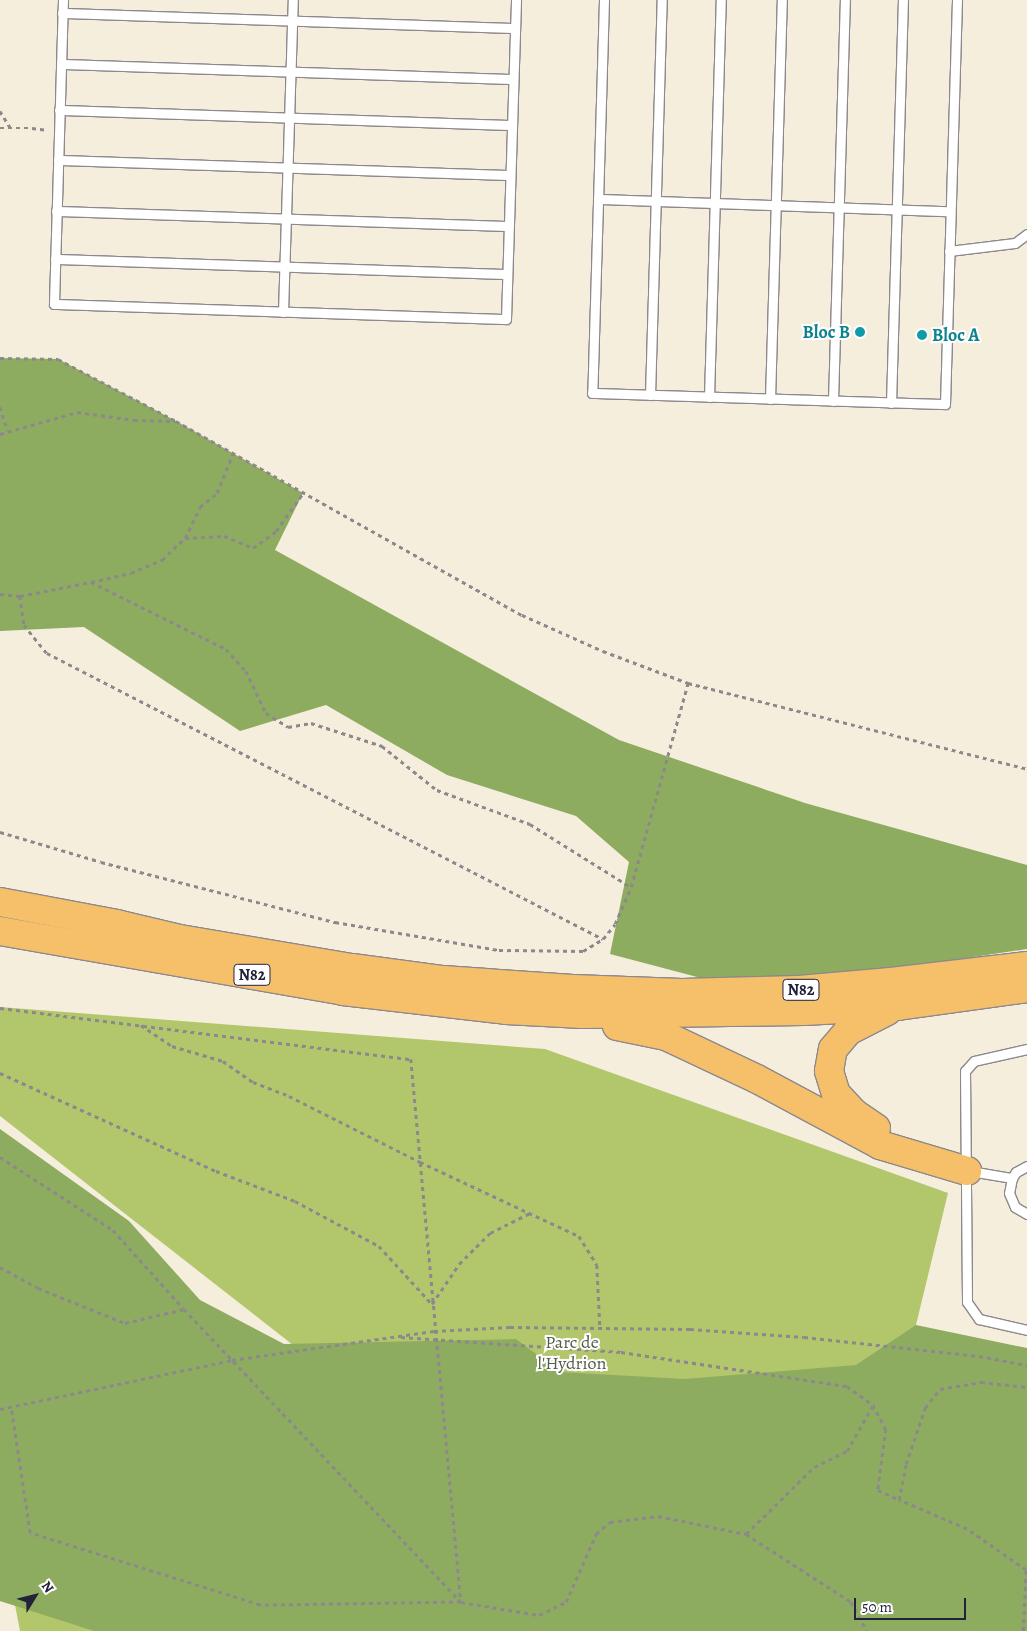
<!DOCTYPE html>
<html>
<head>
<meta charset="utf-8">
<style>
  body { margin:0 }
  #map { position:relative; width:1027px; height:1631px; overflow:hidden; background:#f6eedd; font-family:Alegreya,serif }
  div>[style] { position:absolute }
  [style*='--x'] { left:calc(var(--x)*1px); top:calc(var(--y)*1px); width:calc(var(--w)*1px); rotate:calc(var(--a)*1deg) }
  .green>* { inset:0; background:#b2c76b }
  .forest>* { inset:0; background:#8dac5f }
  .path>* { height:2.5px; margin-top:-1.25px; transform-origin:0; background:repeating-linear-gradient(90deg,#8c888c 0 4px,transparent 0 8px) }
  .roads { filter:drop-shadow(1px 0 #8c888c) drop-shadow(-1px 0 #8c888c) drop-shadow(0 1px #8c888c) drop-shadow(0 -1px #8c888c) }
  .service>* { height:9px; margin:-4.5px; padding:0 4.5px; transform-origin:4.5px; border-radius:4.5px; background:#fff }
  .trunk>* { height:28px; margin:-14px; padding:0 14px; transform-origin:14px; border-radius:14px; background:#f6c06b }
  .dots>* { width:14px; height:14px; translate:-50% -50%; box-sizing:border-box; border:2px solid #fff; border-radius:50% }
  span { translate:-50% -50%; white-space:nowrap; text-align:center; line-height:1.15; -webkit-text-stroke:4px #fff; paint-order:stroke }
  .shield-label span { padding:1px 4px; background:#fff; border:1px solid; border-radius:4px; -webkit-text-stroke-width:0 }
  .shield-label { font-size:16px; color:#22223b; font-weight:700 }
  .culture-label { font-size:18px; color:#0d838f; font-weight:700 }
  .right { translate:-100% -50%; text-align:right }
  .left { translate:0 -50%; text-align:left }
  .park-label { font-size:18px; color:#545c4c }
  .north { position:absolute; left:10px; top:1571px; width:50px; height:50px; -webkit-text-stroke:4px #fff; paint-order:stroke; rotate:54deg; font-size:14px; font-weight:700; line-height:20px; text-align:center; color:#22223b }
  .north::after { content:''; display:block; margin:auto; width:18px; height:22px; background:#22223b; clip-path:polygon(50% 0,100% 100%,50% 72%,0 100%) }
  .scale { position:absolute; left:854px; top:1598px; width:112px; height:22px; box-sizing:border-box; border:2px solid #22223b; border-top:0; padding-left:6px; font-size:15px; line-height:18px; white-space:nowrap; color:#22223b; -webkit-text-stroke:4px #fff; paint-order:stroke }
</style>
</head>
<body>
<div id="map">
  <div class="green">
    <div style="clip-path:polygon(0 1007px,545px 1049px,948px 1193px,916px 1325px,1027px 1631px,20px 1631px,15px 1605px,0 1601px,0 1402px,293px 1345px,0 1116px)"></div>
  </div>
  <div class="forest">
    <div style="clip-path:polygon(0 358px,58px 359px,176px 421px,303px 493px,275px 550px,619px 740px,805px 803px,1027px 865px,1027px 949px,881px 971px,720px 983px,610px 954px,629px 862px,576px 816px,447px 775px,326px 705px,240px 731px,84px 627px,0 631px)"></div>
    <div style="clip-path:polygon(0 1129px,129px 1221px,200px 1300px,284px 1344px,516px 1339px,560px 1372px,685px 1379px,856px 1365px,916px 1325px,1027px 1348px,1027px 1631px,94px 1631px,0 1601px)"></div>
  </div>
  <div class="path">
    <div style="--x:0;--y:111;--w:19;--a:58"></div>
    <div style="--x:0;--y:128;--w:32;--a:0"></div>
    <div style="--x:32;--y:128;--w:16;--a:7"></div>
    <div style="--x:0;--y:358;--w:58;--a:1"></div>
    <div style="--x:58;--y:359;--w:133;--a:27.7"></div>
    <div style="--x:176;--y:421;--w:397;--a:29.3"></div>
    <div style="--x:522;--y:615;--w:89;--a:24"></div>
    <div style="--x:603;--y:651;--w:91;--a:20.6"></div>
    <div style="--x:688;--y:683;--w:350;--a:14.2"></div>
    <div style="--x:0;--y:407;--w:25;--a:72"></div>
    <div style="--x:0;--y:434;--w:80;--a:-15.9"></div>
    <div style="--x:77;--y:412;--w:58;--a:8"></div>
    <div style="--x:134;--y:420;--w:41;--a:1.4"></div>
    <div style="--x:185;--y:538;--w:39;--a:-3"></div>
    <div style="--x:224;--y:536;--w:31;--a:22"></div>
    <div style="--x:253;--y:548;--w:29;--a:-36"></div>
    <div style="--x:276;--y:531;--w:47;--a:-54.6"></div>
    <div style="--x:91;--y:582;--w:41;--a:-12.7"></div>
    <div style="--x:131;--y:573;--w:34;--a:-23"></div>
    <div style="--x:162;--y:560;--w:32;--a:-44"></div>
    <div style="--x:185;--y:538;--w:34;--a:-64"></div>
    <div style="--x:200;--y:507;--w:22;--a:-39"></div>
    <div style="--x:217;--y:493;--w:43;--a:-68.2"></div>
    <div style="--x:0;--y:594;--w:20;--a:6"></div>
    <div style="--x:20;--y:596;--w:72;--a:-11.2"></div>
    <div style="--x:91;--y:582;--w:151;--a:26.4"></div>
    <div style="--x:226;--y:649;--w:30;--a:48"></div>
    <div style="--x:246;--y:671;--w:47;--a:64.5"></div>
    <div style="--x:266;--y:713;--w:26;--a:32"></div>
    <div style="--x:288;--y:727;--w:23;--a:-10"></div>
    <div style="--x:311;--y:723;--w:75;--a:17.9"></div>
    <div style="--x:382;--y:746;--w:70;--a:38.7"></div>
    <div style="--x:437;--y:790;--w:99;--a:20.1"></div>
    <div style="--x:530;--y:824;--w:119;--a:32"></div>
    <div style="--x:20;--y:596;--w:29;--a:82"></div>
    <div style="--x:24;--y:625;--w:36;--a:51"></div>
    <div style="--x:47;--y:653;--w:625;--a:27.22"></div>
    <div style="--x:0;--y:832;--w:105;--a:16.5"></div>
    <div style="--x:101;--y:862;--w:242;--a:14.4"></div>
    <div style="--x:335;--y:922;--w:166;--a:9.7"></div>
    <div style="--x:499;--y:950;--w:84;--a:0.7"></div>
    <div style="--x:583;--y:951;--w:23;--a:-31"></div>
    <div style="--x:603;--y:939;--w:19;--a:-51"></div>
    <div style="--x:615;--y:924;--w:40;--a:-66.6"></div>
    <div style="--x:631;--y:887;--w:212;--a:-74.4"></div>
    <div style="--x:0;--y:1008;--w:414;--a:7.1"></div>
    <div style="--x:411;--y:1059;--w:545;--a:84.74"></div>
    <div style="--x:461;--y:1602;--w:201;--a:179.1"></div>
    <div style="--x:260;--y:1605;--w:241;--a:-162.6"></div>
    <div style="--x:30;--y:1533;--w:127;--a:-98.6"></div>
    <div style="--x:141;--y:1025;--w:37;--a:34"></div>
    <div style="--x:172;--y:1046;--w:53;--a:16.4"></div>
    <div style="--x:223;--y:1061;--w:37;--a:35"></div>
    <div style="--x:253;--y:1082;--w:39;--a:21"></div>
    <div style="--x:289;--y:1096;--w:147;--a:26.7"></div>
    <div style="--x:420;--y:1162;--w:175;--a:25"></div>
    <div style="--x:579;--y:1236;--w:34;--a:58"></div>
    <div style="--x:597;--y:1265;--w:62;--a:87.2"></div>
    <div style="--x:0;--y:1073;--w:237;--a:24.4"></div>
    <div style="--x:216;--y:1171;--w:85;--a:20.8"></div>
    <div style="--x:295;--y:1201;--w:95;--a:28.2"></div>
    <div style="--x:379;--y:1246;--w:79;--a:47.6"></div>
    <div style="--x:432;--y:1304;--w:48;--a:-56"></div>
    <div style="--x:459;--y:1264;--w:44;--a:-45"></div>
    <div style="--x:490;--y:1233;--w:45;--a:-26.6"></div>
    <div style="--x:0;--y:1157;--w:135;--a:32.9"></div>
    <div style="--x:113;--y:1230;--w:106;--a:48.1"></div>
    <div style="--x:184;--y:1309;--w:403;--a:46.6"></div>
    <div style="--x:461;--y:1602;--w:79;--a:9.5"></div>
    <div style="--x:539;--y:1615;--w:30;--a:-26"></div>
    <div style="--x:566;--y:1602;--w:74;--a:-66.2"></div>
    <div style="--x:596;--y:1534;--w:18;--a:-41"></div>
    <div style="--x:610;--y:1522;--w:48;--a:-7.1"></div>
    <div style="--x:658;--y:1516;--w:90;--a:11.6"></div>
    <div style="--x:746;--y:1534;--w:125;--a:32.9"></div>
    <div style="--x:851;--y:1602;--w:33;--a:61"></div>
    <div style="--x:0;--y:1267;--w:43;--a:28.9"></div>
    <div style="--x:38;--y:1288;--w:94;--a:21.9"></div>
    <div style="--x:125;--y:1323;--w:61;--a:-13.3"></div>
    <div style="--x:401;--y:1337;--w:221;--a:3.9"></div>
    <div style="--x:621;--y:1352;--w:229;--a:8.6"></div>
    <div style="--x:847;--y:1386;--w:32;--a:36"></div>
    <div style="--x:873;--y:1405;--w:27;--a:62"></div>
    <div style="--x:886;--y:1429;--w:62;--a:97.5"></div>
    <div style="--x:878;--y:1490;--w:23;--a:25"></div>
    <div style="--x:0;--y:1409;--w:237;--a:-11.9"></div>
    <div style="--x:232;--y:1360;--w:204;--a:-8.2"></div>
    <div style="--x:434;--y:1331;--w:76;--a:-3"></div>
    <div style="--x:510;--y:1327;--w:180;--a:0.6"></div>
    <div style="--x:690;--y:1329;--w:114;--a:4"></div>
    <div style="--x:804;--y:1337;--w:176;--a:6.2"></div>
    <div style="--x:979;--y:1356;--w:49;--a:10.6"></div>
    <div style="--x:746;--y:1534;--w:95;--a:-44.6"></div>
    <div style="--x:814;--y:1467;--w:37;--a:-26"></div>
    <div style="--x:847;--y:1451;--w:53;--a:-60.5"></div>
    <div style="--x:1023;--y:1631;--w:61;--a:-87.2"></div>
    <div style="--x:1026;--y:1570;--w:72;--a:-145.2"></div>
    <div style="--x:967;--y:1529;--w:74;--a:-156.9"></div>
    <div style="--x:899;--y:1500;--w:37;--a:-79"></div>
    <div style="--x:906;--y:1464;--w:59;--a:-71.3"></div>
    <div style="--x:925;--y:1408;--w:24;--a:-52"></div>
    <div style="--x:940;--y:1389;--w:42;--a:-9.7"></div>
    <div style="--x:981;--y:1382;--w:46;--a:6.2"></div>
  </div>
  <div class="roads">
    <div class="service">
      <div style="--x:63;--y:0;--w:304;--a:91.7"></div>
      <div style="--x:54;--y:304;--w:452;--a:1.9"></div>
      <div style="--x:506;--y:319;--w:319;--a:-88.2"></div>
      <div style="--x:604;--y:0;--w:393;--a:91.7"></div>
      <div style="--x:592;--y:393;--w:353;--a:1.8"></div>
      <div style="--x:945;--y:404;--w:404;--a:-88.3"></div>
      <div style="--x:62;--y:13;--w:453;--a:1.9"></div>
      <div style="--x:61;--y:64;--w:452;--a:1.9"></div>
      <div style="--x:59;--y:110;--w:453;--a:1.9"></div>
      <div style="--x:58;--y:160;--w:452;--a:1.9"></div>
      <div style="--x:598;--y:199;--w:352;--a:2"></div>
      <div style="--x:56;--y:211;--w:453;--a:1.9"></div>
      <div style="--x:949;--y:251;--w:66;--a:-6.9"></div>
      <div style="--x:1015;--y:243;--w:15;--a:-37"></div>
      <div style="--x:55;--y:259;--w:452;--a:1.9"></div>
      <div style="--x:283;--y:312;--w:312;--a:-88.2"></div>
      <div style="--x:650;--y:395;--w:395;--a:-88.3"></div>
      <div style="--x:709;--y:397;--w:397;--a:-88.3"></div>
      <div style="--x:770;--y:399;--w:399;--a:-88.3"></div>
      <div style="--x:833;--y:401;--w:401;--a:-88.3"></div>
      <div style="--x:891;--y:403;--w:403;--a:-88.3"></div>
      <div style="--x:1027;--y:1049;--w:54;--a:167.2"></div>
      <div style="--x:974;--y:1061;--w:13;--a:132"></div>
      <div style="--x:965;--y:1071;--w:231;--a:89.5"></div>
      <div style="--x:967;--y:1302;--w:21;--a:55"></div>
      <div style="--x:979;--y:1319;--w:49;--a:12.9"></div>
      <div style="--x:1027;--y:1166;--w:13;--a:151"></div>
      <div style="--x:1016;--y:1172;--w:7;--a:124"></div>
      <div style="--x:1012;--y:1178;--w:15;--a:101"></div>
      <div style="--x:1009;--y:1193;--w:15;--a:67"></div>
      <div style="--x:1015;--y:1207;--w:14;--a:30"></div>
      <div style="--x:970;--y:1171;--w:43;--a:9.5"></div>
    </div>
    <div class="trunk">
      <div style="--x:0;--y:902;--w:119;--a:10.6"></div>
      <div style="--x:117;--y:924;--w:65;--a:13.4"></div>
      <div style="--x:180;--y:939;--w:174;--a:9.6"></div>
      <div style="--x:352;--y:968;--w:92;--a:7.5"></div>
      <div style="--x:443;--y:980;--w:130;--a:4"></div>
      <div style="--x:573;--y:989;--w:109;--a:2.1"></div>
      <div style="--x:682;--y:993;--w:117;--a:-1.5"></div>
      <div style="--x:799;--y:990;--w:92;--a:-5"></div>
      <div style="--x:891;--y:982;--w:137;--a:-6.7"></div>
      <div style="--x:0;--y:931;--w:348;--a:9.9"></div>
      <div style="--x:343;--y:991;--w:164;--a:6.6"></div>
      <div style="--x:506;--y:1010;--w:76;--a:3"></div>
      <div style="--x:582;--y:1014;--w:222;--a:-0.8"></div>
      <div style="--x:804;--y:1011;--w:94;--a:-3"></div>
      <div style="--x:898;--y:1006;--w:130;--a:-7.9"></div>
      <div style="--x:617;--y:1026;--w:50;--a:11.5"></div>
      <div style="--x:666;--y:1036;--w:101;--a:25.3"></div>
      <div style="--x:757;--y:1079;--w:140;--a:28.2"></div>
      <div style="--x:880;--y:1145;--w:91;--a:16.6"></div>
      <div style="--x:876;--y:1128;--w:27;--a:-146"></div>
      <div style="--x:854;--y:1113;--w:26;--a:-133"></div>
      <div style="--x:836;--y:1094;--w:24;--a:-107"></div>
      <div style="--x:829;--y:1071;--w:22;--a:-80"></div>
      <div style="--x:833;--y:1049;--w:23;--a:-50"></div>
      <div style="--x:848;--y:1031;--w:44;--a:-27.1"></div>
    </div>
  </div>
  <div class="dots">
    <div style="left:860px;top:332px;background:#0f9aa8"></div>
    <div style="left:922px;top:335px;background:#0f9aa8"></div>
  </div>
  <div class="shield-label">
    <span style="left:252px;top:975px">N82</span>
    <span style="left:801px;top:990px">N82</span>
  </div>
  <div class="culture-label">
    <span class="right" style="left:850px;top:332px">Bloc B</span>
    <span class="left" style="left:932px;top:335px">Bloc A</span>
  </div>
  <div class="park-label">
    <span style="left:572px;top:1353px">Parc de<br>l'Hydrion</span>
  </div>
  <div class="north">N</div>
  <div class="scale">50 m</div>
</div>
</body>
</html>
